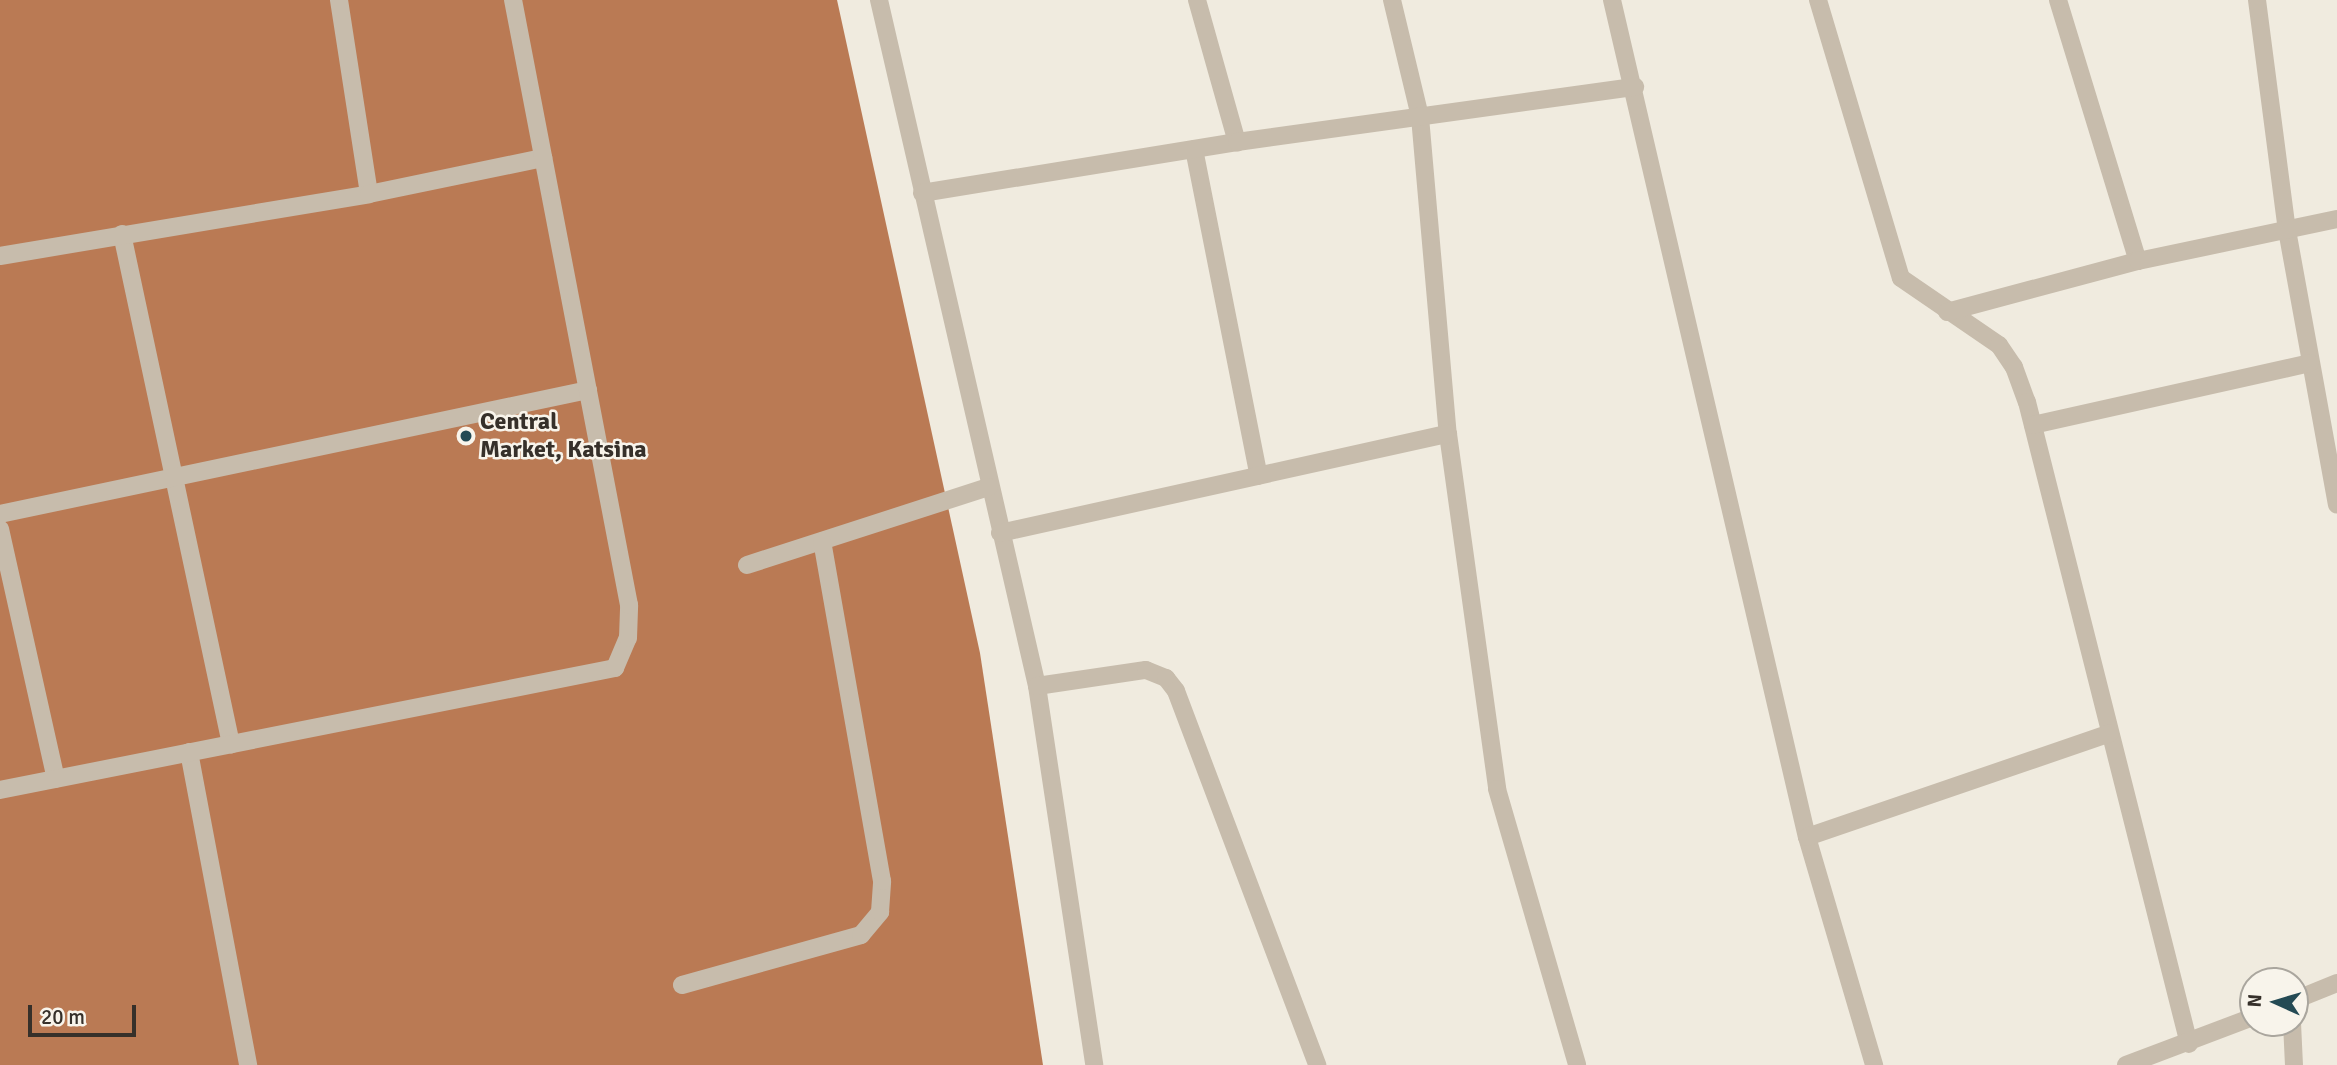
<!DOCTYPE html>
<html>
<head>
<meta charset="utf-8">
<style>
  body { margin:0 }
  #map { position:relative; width:2337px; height:1065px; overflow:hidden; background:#f0ebdf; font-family:Signika,sans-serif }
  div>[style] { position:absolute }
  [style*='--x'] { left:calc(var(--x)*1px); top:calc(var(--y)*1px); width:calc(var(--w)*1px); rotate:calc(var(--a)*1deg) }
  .building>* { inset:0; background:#ba7a54 }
  .minor>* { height:18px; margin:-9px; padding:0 9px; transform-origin:9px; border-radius:9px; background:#c7bcac }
  .dots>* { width:19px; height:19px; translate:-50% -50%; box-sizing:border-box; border:4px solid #f8f4eb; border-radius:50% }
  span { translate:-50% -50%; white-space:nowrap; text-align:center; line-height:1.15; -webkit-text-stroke:5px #f8f4eb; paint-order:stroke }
  .poi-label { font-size:24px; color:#36302a; font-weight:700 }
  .left { translate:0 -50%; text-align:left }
  .north { position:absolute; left:2239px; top:967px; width:70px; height:70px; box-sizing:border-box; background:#f8f4eb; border:2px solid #aaa69e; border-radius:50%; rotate:274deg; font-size:19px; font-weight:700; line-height:28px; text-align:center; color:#36302a }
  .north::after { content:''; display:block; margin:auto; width:24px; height:32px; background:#244a54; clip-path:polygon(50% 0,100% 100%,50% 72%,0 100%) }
  .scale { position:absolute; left:28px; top:1005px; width:108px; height:32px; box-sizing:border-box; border:4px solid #36302a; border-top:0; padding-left:9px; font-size:21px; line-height:24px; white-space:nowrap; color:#36302a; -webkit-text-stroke:5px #f8f4eb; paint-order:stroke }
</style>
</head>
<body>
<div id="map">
  <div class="building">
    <div style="clip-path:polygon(0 0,837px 0,980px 653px,1043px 1065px,0 1065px)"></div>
  </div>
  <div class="minor">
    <div style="--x:339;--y:0;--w:196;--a:81.2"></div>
    <div style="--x:879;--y:0;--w:704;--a:77.03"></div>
    <div style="--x:1037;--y:686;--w:383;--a:81.4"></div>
    <div style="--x:1197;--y:0;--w:148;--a:74.3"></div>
    <div style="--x:1392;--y:0;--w:120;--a:76.5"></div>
    <div style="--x:1420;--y:117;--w:318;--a:85"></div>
    <div style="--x:1448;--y:434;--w:358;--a:82.1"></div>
    <div style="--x:1497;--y:789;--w:287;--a:73.8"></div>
    <div style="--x:1612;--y:0;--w:859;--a:76.89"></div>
    <div style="--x:1807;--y:837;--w:238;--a:73.6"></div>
    <div style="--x:1818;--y:0;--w:290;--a:73.4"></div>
    <div style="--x:1901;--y:278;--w:119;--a:34.4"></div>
    <div style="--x:1999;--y:345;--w:27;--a:56"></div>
    <div style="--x:2014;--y:367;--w:37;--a:70"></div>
    <div style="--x:2027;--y:402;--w:662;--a:75.84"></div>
    <div style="--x:2058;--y:0;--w:273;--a:73"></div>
    <div style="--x:2257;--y:0;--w:232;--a:82.6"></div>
    <div style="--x:2287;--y:230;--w:279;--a:79.7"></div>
    <div style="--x:1194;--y:149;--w:333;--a:78.8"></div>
    <div style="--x:922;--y:193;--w:319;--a:-9.2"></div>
    <div style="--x:1237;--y:142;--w:402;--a:-7.9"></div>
    <div style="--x:122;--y:234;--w:522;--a:77.94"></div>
    <div style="--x:0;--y:256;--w:374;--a:-9.5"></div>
    <div style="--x:369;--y:194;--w:178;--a:-11.7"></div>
    <div style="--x:1947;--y:312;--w:198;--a:-15"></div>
    <div style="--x:2138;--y:261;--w:203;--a:-11.9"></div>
    <div style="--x:2033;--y:425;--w:284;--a:-12.6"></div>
    <div style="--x:0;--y:514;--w:601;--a:-11.91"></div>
    <div style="--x:0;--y:529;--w:256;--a:77.4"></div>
    <div style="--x:1000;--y:533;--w:459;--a:-12.5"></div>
    <div style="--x:747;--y:565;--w:254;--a:-17.9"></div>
    <div style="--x:1037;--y:686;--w:110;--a:-8.4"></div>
    <div style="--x:1146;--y:670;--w:22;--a:22"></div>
    <div style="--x:1166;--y:678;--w:16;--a:52"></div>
    <div style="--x:1176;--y:691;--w:400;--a:69.3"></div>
    <div style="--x:189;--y:752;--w:319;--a:79.3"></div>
    <div style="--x:0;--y:790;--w:627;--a:-11.22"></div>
    <div style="--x:615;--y:668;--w:33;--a:-67"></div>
    <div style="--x:628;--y:638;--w:33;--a:-88"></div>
    <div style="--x:629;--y:605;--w:616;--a:-100.85"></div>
    <div style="--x:1807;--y:837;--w:320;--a:-18.9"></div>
    <div style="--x:682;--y:985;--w:186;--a:-15.6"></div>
    <div style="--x:861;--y:935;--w:30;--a:-50"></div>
    <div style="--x:880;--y:912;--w:31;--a:-86"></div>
    <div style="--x:882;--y:881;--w:345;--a:-100"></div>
    <div style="--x:2295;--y:1000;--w:45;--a:-22"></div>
    <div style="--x:2292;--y:1023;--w:42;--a:87.3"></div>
    <div style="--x:2126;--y:1065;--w:136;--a:-20.7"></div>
  </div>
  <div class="dots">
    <div style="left:466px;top:436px;background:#244a54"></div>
  </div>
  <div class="poi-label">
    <span class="left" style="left:480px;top:436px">Central<br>Market, Katsina</span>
  </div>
  <div class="north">N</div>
  <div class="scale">20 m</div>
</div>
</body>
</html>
